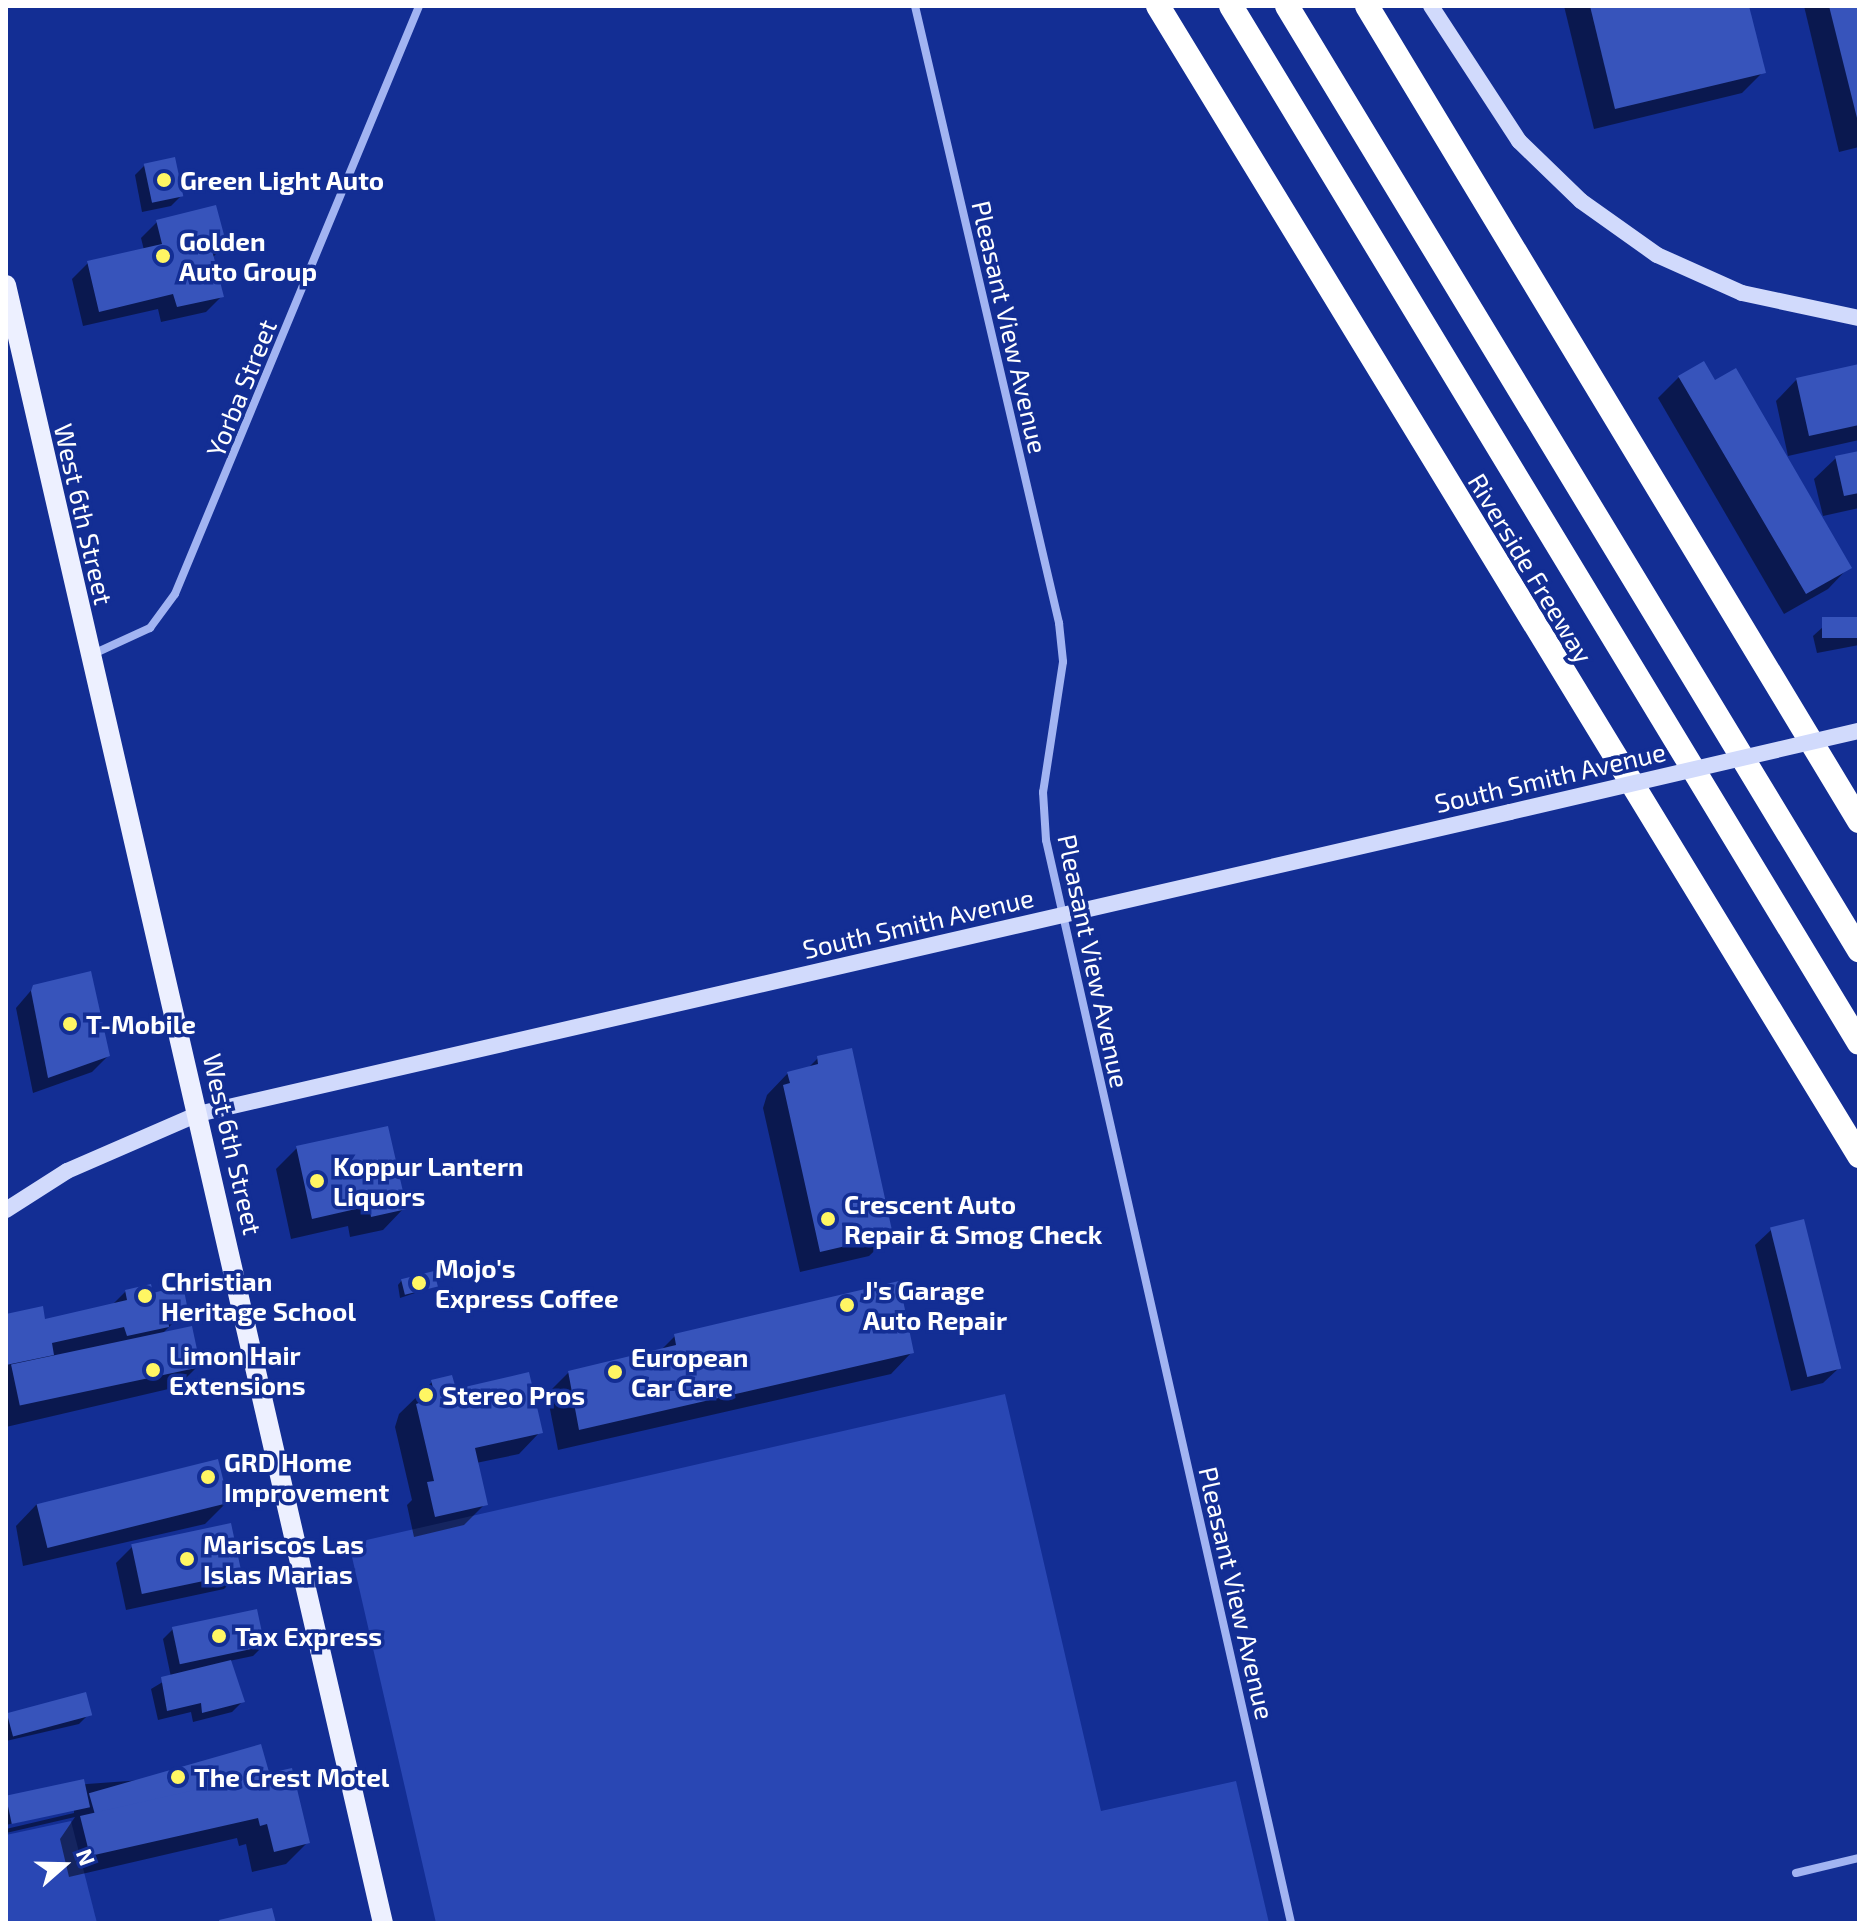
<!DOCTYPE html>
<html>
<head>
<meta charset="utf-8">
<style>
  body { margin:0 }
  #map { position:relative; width:1865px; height:1929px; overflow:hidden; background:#132e94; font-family:"Exo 2",sans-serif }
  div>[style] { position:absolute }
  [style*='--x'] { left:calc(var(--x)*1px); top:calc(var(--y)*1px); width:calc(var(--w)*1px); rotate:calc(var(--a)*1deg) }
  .green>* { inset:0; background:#2947b4 }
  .shadow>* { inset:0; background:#0007 }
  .building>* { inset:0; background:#3754bb; transform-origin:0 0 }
  .minor>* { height:8px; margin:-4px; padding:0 4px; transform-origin:4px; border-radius:4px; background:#a2b4f2 }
  .secondary>* { height:16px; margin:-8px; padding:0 8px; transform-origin:8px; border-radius:8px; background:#d1dafc }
  .primary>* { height:20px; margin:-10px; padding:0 10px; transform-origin:10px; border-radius:10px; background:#edf0ff }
  .motorway>* { height:24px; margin:-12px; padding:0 12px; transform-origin:12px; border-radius:12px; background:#fff }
  .secondary-bridge>* { height:16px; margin:-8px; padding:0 8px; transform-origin:8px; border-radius:8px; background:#d1dafc }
  .dots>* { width:22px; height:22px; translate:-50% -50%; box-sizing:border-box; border:4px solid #132e94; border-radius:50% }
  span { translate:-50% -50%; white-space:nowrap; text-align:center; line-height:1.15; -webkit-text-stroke:7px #132e94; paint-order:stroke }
  .poi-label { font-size:26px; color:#fff; font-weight:700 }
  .left { translate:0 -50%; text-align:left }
  .street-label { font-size:26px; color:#fff }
  .frame { position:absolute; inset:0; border:8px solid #fff; pointer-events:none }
  .north { position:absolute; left:24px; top:1825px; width:80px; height:80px; -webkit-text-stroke:6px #132e94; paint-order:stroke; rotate:70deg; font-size:22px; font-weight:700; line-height:32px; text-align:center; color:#fff }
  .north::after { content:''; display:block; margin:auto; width:28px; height:36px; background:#fff; clip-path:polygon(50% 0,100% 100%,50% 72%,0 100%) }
</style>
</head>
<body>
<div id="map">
  <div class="green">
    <div style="clip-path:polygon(1005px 1394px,1101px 1811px,1236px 1781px,1269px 1923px,436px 1923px,349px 1544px)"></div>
    <div style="clip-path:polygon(71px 1821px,97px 1923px,6px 1923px,6px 1835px)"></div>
  </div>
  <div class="shadow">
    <div style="clip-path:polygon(1564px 6px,1747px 6px,1763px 72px,1742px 93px,1594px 129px)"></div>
    <div style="clip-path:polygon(1804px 6px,1859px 6px,1859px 147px,1839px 152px)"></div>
    <div style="clip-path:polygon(145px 165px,181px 196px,171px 206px,142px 212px,135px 175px)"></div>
    <div style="clip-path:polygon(157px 222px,225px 245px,212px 258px,222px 296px,206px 312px,161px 322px,158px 309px,83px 326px,72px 279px,88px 263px,144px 250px,141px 238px)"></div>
    <div style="clip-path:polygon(1859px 366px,1859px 440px,1788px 456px,1776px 401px,1797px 379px)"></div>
    <div style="clip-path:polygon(1679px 377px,1849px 567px,1828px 589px,1784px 614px,1658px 398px)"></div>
    <div style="clip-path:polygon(1859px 453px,1859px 508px,1823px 516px,1814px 479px,1836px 458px)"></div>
    <div style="clip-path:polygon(1859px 619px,1859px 645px,1817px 653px,1813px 636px,1824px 626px)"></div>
    <div style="clip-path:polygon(34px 987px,108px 1056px,92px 1072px,33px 1093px,16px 1008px)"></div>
    <div style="clip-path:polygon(818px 1058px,891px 1235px,869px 1256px,800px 1272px,763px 1108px,767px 1095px,788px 1073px,807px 1069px)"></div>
    <div style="clip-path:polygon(297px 1148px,404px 1208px,383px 1230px,350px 1237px,348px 1226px,291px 1239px,276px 1169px)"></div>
    <div style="clip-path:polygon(1771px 1230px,1839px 1368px,1823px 1383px,1791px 1391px,1755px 1245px)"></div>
    <div style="clip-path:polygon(402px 1280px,436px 1286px,400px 1298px,398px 1285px)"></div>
    <div style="clip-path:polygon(126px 1291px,151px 1295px,186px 1310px,161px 1335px,198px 1366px,177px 1387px,6px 1427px,6px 1316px,44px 1321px,112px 1305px)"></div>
    <div style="clip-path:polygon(675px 1336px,912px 1352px,891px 1374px,558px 1450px,547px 1394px,569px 1372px,660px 1351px)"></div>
    <div style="clip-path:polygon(432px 1382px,540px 1432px,519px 1454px,476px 1463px,485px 1504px,464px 1525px,414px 1537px,407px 1505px,412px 1500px,395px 1427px,399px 1414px)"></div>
    <div style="clip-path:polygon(226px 1503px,205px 1524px,23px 1566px,16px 1526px,37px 1504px)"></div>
    <div style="clip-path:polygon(132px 1547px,240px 1573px,224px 1589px,126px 1610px,116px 1563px)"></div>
    <div style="clip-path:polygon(173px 1629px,263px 1646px,253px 1656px,229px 1661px,243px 1701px,232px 1712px,193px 1722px,191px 1712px,158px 1720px,151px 1689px,171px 1677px,163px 1639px)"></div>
    <div style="clip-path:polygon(6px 1713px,89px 1714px,79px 1724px,6px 1741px)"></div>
    <div style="clip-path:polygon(266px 1771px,260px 1778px,307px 1843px,286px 1864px,252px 1872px,246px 1844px,239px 1846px,237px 1838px,69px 1877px,60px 1839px,75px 1817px,6px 1833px,6px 1829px,74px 1813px,74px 1809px,6px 1825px,6px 1798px,87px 1784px)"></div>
  </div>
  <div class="building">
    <div style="clip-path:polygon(1590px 6px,1749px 6px,1766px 73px,1615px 109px)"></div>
    <div style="clip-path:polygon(1829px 6px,1859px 6px,1859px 122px,1858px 122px)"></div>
    <div style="left:175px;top:157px;width:40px;height:32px;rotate:78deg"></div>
    <div style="clip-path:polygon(216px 205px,227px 246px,212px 250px,224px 297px,177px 307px,173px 294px,99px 312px,87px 261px,162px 244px,156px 220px)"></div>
    <div style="clip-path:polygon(1704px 361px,1715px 380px,1736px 368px,1852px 568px,1806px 594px,1678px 376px)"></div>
    <div style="clip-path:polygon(1859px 364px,1859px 425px,1809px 436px,1796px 378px)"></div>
    <div style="clip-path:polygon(1859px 451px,1859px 493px,1844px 496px,1835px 456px)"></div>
    <div style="left:1859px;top:617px;width:21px;height:37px;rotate:90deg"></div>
    <div style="clip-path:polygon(91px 971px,110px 1056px,48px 1078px,31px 991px,33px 985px)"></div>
    <div style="clip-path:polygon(852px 1048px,893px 1235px,820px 1252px,783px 1085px,790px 1083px,787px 1072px,818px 1064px,817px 1056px)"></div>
    <div style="clip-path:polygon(388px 1126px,407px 1209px,371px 1217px,369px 1206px,312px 1219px,296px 1146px)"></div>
    <div style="left:1804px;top:1219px;width:154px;height:35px;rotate:76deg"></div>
    <div style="left:434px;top:1271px;width:16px;height:34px;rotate:76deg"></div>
    <div style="clip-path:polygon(899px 1281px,914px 1353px,579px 1430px,568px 1371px,676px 1345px,674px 1334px)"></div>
    <div style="clip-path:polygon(151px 1284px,153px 1293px,183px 1285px,188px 1311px,168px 1316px,169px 1327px,127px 1336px,124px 1327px,52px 1343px,54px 1355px,6px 1365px,6px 1314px,43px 1306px,45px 1319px,127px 1300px,125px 1290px)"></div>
    <div style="left:192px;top:1326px;width:42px;height:185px;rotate:78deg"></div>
    <div style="clip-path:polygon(529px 1372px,543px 1433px,475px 1448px,488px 1505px,435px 1517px,427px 1482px,434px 1481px,416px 1404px,422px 1402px,420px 1391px,433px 1388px,431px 1380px,452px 1375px,456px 1389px)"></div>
    <div style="left:218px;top:1459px;width:45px;height:187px;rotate:76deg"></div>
    <div style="left:231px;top:1523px;width:51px;height:102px;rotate:78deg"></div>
    <div style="left:257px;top:1609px;width:38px;height:87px;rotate:78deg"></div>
    <div style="clip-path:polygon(231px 1660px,245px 1702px,202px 1713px,201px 1703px,167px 1711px,161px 1677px)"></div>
    <div style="left:86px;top:1692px;width:24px;height:82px;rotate:75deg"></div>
    <div style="left:261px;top:1744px;width:29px;height:179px;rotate:74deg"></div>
    <div style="clip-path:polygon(292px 1768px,310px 1843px,274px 1852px,267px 1824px,260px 1826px,258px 1818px,90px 1856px,80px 1816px)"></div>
    <div style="left:84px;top:1779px;width:29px;height:80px;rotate:78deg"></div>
    <div style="clip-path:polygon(272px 1908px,276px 1923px,220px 1923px,219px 1920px)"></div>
  </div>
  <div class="minor">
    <div style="--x:915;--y:6;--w:634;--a:76.86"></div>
    <div style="--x:1059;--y:623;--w:39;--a:84"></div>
    <div style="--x:1063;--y:662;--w:132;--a:98.7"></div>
    <div style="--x:1043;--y:792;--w:48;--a:86.4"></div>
    <div style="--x:1046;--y:840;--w:1110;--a:77.25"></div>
    <div style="--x:91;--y:655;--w:65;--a:-24.6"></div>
    <div style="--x:150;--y:628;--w:42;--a:-53.7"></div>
    <div style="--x:175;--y:594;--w:637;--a:-67.46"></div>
    <div style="--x:1796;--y:1873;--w:65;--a:-13.4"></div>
  </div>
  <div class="secondary">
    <div style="--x:1431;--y:6;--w:161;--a:56.9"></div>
    <div style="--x:1519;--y:141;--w:86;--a:44.1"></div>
    <div style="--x:1581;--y:201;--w:93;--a:35.4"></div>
    <div style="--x:1657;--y:255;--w:93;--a:24.1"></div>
    <div style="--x:1742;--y:293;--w:120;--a:12.1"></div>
    <div style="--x:6;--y:1210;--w:72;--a:-32.6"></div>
    <div style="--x:67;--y:1171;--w:143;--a:-23.5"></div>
    <div style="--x:198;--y:1114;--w:1346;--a:-12.96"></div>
  </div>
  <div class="primary">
    <div style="--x:6;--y:285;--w:1681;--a:77.04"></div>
  </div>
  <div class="motorway">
    <div style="--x:1158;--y:6;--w:1347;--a:58.63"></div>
    <div style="--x:1231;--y:6;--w:1212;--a:58.8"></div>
    <div style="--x:1287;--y:6;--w:1104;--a:58.79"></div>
    <div style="--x:1367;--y:6;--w:952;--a:58.88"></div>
  </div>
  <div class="secondary-bridge">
    <div style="--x:1510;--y:812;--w:358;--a:-13.1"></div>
  </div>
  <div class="dots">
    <div style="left:164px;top:180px;background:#fff663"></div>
    <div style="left:163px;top:256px;background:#fff663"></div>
    <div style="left:70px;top:1024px;background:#fff663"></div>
    <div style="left:317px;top:1181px;background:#fff663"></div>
    <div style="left:828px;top:1219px;background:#fff663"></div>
    <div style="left:419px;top:1283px;background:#fff663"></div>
    <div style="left:145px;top:1296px;background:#fff663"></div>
    <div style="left:847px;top:1305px;background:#fff663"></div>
    <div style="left:153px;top:1370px;background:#fff663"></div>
    <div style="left:615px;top:1372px;background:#fff663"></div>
    <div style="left:426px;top:1395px;background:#fff663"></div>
    <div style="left:208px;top:1477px;background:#fff663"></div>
    <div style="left:187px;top:1559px;background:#fff663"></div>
    <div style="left:219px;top:1636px;background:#fff663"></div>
    <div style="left:178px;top:1777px;background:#fff663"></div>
  </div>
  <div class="poi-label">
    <span class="left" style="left:180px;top:180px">Green Light Auto</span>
    <span class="left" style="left:179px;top:256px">Golden<br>Auto Group</span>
    <span class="left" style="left:86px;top:1024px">T-Mobile</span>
    <span class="left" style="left:333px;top:1181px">Koppur Lantern<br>Liquors</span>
    <span class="left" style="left:844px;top:1219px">Crescent Auto<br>Repair &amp; Smog Check</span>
    <span class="left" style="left:435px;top:1283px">Mojo's<br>Express Coffee</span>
    <span class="left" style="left:161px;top:1296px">Christian<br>Heritage School</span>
    <span class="left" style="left:863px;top:1305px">J's Garage<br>Auto Repair</span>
    <span class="left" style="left:169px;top:1370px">Limon Hair<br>Extensions</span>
    <span class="left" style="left:631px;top:1372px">European<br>Car Care</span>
    <span class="left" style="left:442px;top:1395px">Stereo Pros</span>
    <span class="left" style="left:224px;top:1477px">GRD Home<br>Improvement</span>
    <span class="left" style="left:203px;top:1559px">Mariscos Las<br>Islas Marias</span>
    <span class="left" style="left:235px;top:1636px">Tax Express</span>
    <span class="left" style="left:194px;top:1777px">The Crest Motel</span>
  </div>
  <div class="street-label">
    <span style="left:1010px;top:327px;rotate:77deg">Pleasant View Avenue</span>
    <span style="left:241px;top:388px;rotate:-68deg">Yorba Street</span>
    <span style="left:84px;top:514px;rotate:77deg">West 6th Street</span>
    <span style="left:1531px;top:568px;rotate:59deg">Riverside Freeway</span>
    <span style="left:1550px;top:777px;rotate:-13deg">South Smith Avenue</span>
    <span style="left:918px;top:923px;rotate:-13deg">South Smith Avenue</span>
    <span style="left:1094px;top:961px;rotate:78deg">Pleasant View Avenue</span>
    <span style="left:233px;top:1144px;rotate:77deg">West 6th Street</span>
    <span style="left:1237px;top:1593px;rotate:77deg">Pleasant View Avenue</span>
  </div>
  <div class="frame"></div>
  <div class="north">N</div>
</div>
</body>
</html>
